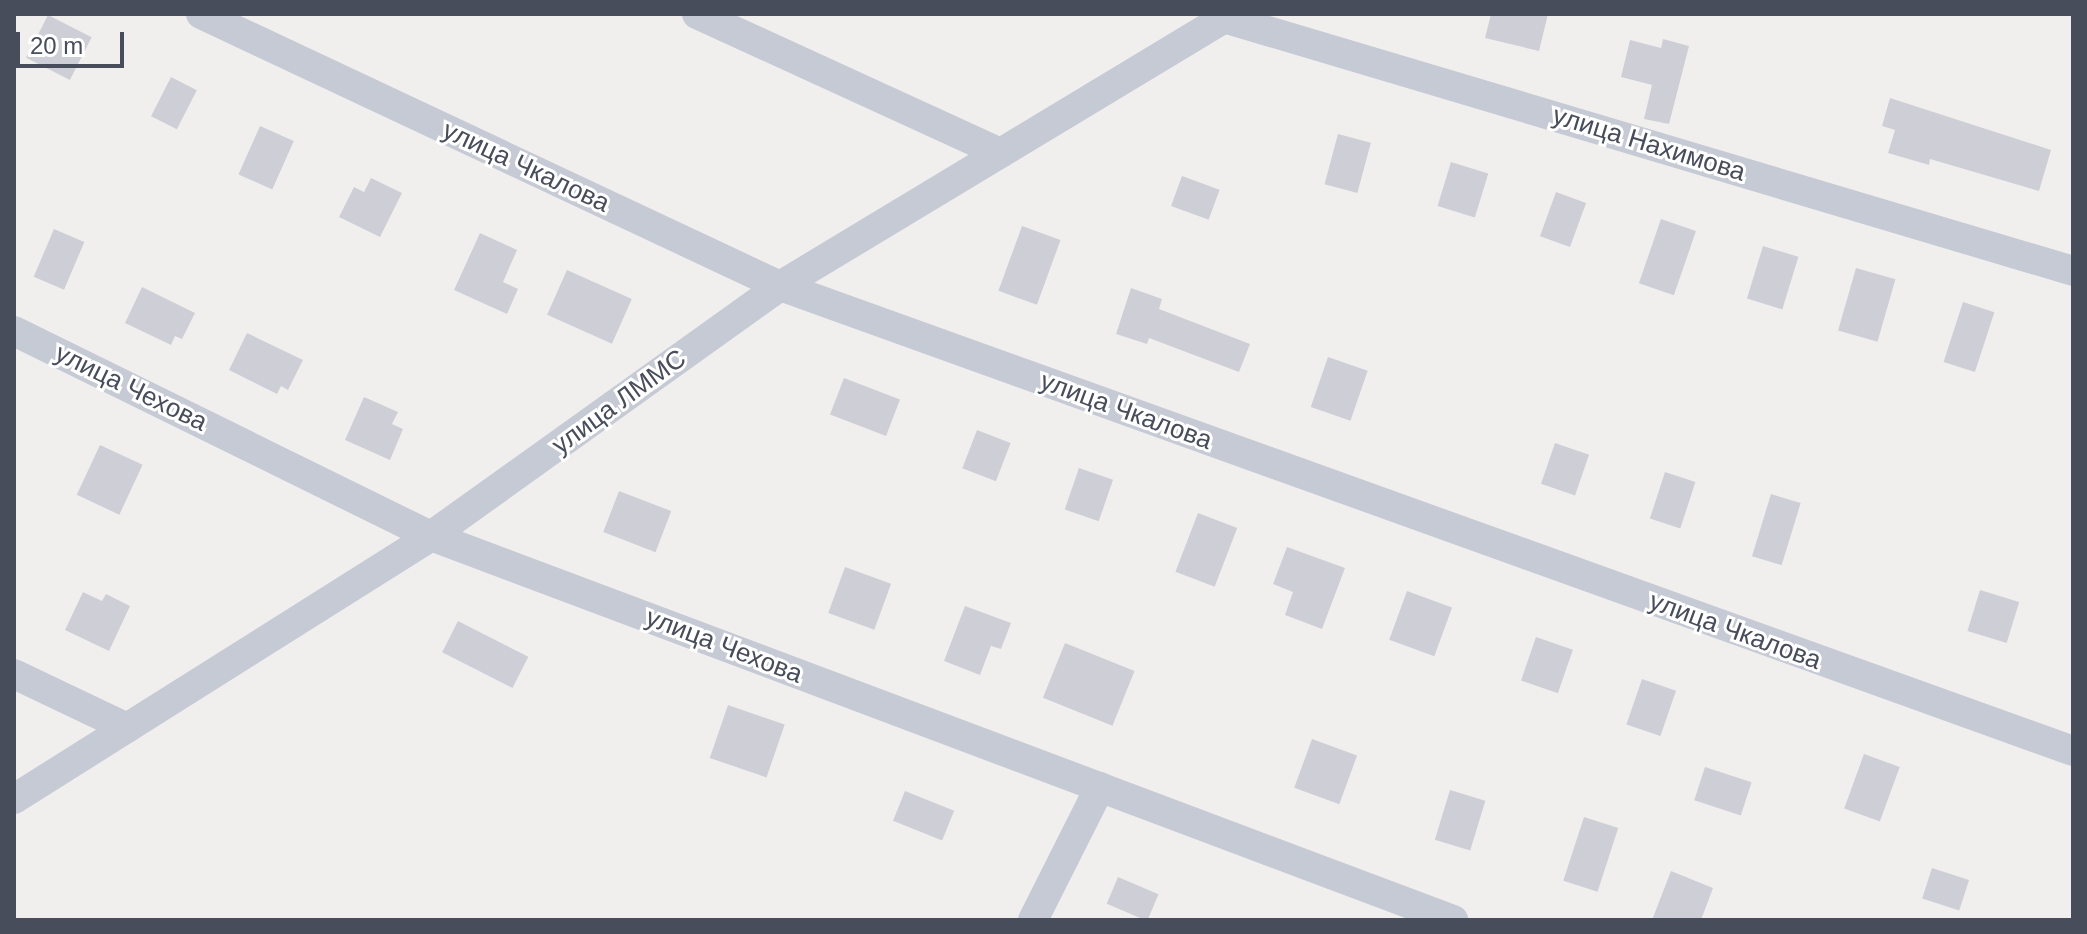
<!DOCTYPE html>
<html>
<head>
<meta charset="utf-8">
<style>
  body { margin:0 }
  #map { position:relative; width:2087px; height:934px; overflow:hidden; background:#f1efee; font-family:Arial,sans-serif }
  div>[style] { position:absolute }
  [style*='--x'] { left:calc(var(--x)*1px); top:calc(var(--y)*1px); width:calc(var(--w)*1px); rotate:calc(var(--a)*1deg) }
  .building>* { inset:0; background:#cecfd6; transform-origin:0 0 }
  .minor>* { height:30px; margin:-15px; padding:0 15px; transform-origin:15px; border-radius:15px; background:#c5cad5 }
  span { translate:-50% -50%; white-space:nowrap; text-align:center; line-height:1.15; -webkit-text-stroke:6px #fff; paint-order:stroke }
  .street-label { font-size:26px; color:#474d5b }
  .frame { position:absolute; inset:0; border:16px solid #474d5b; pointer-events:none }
  .scale { position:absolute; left:16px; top:32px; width:108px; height:36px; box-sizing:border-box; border:4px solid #474d5b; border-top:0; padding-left:10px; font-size:24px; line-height:28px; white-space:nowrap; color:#474d5b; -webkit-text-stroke:6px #fff; paint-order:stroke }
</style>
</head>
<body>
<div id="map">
  <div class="building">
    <div style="clip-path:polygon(1491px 14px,1548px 14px,1539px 51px,1485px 38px)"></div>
    <div style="left:48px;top:15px;width:49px;height:48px;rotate:27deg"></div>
    <div style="clip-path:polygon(1663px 39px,1689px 46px,1669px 124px,1644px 119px,1652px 85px,1621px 77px,1630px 40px,1661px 48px)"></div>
    <div style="left:171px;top:77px;width:29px;height:44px;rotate:27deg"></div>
    <div style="clip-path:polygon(1890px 98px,2051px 150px,2039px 191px,1930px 159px,1929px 165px,1888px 153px,1895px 130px,1882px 126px)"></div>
    <div style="left:260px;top:126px;width:37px;height:53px;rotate:24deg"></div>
    <div style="left:1338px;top:134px;width:34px;height:52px;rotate:15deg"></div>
    <div style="left:1451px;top:162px;width:39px;height:46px;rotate:17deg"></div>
    <div style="left:1182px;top:176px;width:40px;height:32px;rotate:20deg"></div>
    <div style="clip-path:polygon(371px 178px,402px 193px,380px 237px,339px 217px,354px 187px,364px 192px)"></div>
    <div style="left:1556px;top:192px;width:32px;height:47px;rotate:20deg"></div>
    <div style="left:1661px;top:219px;width:37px;height:68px;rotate:19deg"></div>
    <div style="left:1022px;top:226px;width:41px;height:69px;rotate:20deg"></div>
    <div style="left:54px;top:229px;width:33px;height:52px;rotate:23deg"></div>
    <div style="clip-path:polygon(480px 233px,517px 250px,503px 282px,518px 289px,507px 314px,454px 290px)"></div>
    <div style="left:1763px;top:246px;width:37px;height:55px;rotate:17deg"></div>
    <div style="left:1856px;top:268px;width:41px;height:65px;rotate:16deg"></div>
    <div style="left:567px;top:270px;width:71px;height:49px;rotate:24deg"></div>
    <div style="clip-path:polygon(142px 287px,195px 313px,182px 339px,175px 336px,171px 345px,125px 323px)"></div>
    <div style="clip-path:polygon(1131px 288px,1162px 299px,1159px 309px,1250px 344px,1239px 372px,1149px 338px,1147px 344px,1116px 334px)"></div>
    <div style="left:1963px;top:302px;width:33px;height:63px;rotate:18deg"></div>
    <div style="clip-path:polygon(247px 333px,303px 360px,288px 390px,281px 386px,277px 394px,229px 370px)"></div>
    <div style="left:1328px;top:357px;width:42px;height:53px;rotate:19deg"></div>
    <div style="left:844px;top:378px;width:60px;height:39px;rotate:21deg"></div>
    <div style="clip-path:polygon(364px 397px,398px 412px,392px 424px,403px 429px,390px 460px,345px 440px)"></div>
    <div style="left:977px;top:430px;width:36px;height:41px;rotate:21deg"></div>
    <div style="left:1555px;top:443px;width:36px;height:43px;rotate:19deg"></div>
    <div style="left:100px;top:445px;width:47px;height:55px;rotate:25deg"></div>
    <div style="left:1079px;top:468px;width:36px;height:44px;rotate:19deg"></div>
    <div style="left:1665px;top:472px;width:32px;height:49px;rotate:18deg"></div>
    <div style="left:619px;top:491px;width:56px;height:44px;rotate:21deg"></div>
    <div style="left:1771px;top:494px;width:31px;height:65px;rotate:17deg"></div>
    <div style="left:1198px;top:513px;width:42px;height:63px;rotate:21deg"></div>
    <div style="clip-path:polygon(1287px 547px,1345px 568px,1322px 629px,1285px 615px,1293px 592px,1273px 584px)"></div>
    <div style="left:845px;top:567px;width:49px;height:49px;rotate:20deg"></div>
    <div style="left:1980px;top:590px;width:41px;height:43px;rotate:17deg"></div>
    <div style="left:1407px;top:591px;width:48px;height:52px;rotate:20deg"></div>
    <div style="clip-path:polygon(83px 592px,102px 601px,106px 594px,130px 606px,109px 651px,65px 630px)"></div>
    <div style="clip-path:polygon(965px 606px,1011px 623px,1001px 649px,991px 646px,980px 675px,944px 661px)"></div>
    <div style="left:458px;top:621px;width:79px;height:35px;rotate:27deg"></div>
    <div style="left:1536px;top:637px;width:39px;height:46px;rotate:19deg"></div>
    <div style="left:1065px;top:643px;width:75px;height:59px;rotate:22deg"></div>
    <div style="left:1642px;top:679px;width:36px;height:48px;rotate:19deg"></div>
    <div style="left:728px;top:705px;width:60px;height:56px;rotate:19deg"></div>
    <div style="left:1312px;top:739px;width:48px;height:52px;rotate:20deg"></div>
    <div style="left:1864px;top:754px;width:38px;height:58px;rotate:20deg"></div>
    <div style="left:1705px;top:767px;width:49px;height:35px;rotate:18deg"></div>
    <div style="left:1450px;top:790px;width:37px;height:52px;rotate:17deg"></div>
    <div style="left:905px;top:791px;width:53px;height:32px;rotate:22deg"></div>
    <div style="left:1584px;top:817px;width:36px;height:67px;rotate:18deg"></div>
    <div style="left:1932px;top:868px;width:39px;height:32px;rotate:18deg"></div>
    <div style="clip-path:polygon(1671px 871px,1713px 888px,1701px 920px,1652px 920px)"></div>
    <div style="left:1118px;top:877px;width:44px;height:29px;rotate:23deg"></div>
  </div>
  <div class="minor">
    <div style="--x:201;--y:14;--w:640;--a:25.16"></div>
    <div style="--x:780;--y:286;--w:1374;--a:19.78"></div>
    <div style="--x:697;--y:14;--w:334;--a:24.6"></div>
    <div style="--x:1224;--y:18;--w:886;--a:16.59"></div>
    <div style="--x:14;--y:331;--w:465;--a:26.2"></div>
    <div style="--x:431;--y:536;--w:1092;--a:20.59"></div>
    <div style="--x:14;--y:674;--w:125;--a:25.5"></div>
    <div style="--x:14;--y:799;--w:493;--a:-32.2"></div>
    <div style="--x:431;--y:536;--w:429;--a:-35.6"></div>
    <div style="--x:780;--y:286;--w:527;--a:-31.09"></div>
    <div style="--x:1033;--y:920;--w:149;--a:-63.3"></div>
  </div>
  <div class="street-label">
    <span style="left:1649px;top:144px;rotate:17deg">улица Нахимова</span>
    <span style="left:526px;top:167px;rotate:25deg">улица Чкалова</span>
    <span style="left:131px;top:388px;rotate:26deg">улица Чехова</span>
    <span style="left:619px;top:402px;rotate:-36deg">улица ЛММС</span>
    <span style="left:1126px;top:411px;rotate:20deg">улица Чкалова</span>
    <span style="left:1735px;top:631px;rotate:20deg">улица Чкалова</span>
    <span style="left:724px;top:646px;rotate:21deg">улица Чехова</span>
  </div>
  <div class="frame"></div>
  <div class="scale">20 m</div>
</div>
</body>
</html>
